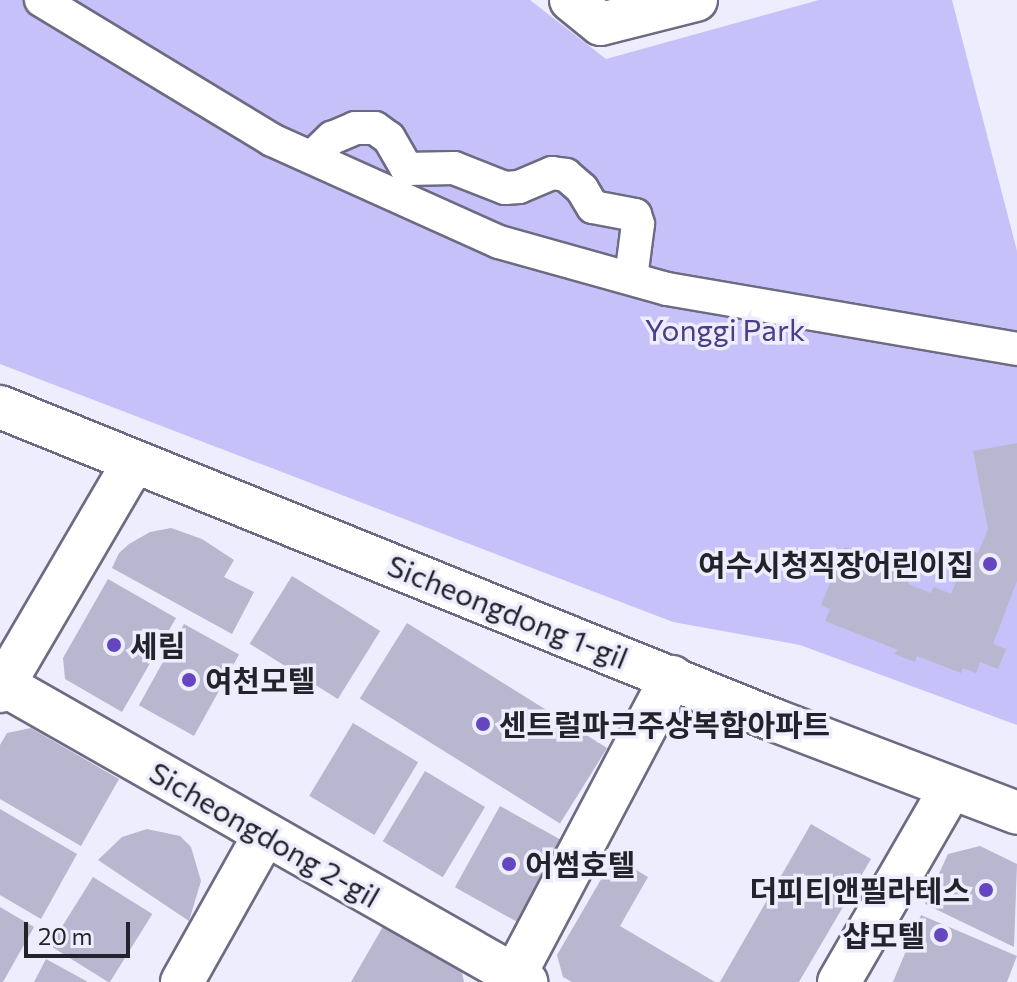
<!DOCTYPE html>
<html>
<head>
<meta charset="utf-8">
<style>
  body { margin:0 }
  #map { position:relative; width:1017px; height:982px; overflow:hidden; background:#eeedfd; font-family:Commissioner,"Noto Sans KR",sans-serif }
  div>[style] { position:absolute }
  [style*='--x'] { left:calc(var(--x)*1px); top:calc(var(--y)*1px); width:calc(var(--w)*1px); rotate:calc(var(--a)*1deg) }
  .green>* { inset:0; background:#c6c1f8 }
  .building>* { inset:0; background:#b9b6d0; transform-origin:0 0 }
  .roads { filter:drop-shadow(2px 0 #6d6b82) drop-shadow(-2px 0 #6d6b82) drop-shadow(0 2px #6d6b82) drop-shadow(0 -2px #6d6b82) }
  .pedestrian>* { height:32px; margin:-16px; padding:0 16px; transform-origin:16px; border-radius:16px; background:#fff }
  .minor>* { height:42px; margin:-21px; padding:0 21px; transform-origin:21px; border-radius:21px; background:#fff }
  .dots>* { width:22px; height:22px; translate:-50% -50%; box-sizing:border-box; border:4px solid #eeedfd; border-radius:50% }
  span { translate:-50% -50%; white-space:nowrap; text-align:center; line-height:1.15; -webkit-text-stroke:7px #eeedfd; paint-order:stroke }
  .park-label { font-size:30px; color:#4c3d87 }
  .poi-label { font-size:30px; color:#23232c; font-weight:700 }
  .right { translate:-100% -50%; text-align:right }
  .left { translate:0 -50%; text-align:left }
  .street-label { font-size:30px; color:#23232c }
  .scale { position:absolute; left:24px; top:922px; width:106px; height:36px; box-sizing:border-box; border:4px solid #23232c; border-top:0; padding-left:10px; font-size:24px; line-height:28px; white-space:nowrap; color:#23232c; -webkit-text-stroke:6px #eeedfd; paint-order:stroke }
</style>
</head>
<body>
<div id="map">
  <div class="green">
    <div style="clip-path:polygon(0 0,530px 0,606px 59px,819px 0,952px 0,1017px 251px,1017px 725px,800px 645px,673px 622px,0 364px)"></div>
  </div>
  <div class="building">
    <div style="clip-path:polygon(1017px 443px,1017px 581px,993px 644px,1006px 649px,998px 669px,980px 662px,976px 673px,963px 668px,961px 673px,917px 656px,915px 662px,894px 654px,898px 650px,825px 621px,830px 609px,821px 605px,845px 547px,912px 575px,908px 584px,931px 593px,934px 587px,951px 594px,969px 550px,978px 553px,988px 529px,973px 451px)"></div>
    <div style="clip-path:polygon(171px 528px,202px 539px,234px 560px,224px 577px,254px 592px,232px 634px,112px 568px,119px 553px,129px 544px,150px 532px)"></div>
    <div style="left:292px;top:576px;width:104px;height:80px;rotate:32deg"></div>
    <div style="clip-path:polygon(108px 579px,176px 618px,122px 712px,65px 679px,63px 658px)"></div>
    <div style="left:407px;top:623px;width:236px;height:89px;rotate:32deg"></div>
    <div style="left:184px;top:624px;width:63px;height:93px;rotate:29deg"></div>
    <div style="left:353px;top:723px;width:76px;height:85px;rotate:31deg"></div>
    <div style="clip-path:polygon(31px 728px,119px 779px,81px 846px,0 799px,0 745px,7px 733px)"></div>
    <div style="left:425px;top:771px;width:70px;height:82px;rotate:31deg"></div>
    <div style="left:500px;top:806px;width:71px;height:93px;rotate:29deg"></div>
    <div style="clip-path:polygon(0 809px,77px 854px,41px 919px,0 895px)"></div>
    <div style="clip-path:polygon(811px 824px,871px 859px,799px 982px,720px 982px)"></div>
    <div style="clip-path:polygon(147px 829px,180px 836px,191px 847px,201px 881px,189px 921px,98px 860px,122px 837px)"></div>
    <div style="clip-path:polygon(980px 846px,1017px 864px,1014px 947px,925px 904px,948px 854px)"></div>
    <div style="clip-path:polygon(614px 857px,648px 877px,620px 926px,715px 982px,572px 982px,563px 977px,557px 955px)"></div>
    <div style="left:93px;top:877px;width:70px;height:81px;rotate:32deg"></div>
    <div style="clip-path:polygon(0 907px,34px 927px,3px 982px,0 982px)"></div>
    <div style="clip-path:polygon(921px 915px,1017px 956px,1007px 982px,893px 982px)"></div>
    <div style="clip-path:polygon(385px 923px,461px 968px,464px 982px,351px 982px)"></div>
    <div style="clip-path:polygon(46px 959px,88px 982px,34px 982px)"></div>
  </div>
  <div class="roads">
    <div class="pedestrian">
      <div style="--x:41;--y:0;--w:270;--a:31.2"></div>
      <div style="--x:272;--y:140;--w:249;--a:24.2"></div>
      <div style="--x:499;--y:242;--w:174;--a:15.6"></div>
      <div style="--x:667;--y:289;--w:355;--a:9.7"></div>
      <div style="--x:312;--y:157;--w:28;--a:-44"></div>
      <div style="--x:332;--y:138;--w:25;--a:-23"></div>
      <div style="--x:355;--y:128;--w:20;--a:0"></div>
      <div style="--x:375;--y:128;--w:17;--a:36"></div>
      <div style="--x:389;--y:138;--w:36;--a:60"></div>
      <div style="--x:407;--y:169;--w:47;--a:-1.2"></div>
      <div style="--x:454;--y:168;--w:55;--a:21.4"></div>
      <div style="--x:505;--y:188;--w:14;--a:-4"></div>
      <div style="--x:519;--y:187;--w:36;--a:-23"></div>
      <div style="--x:552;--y:173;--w:14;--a:8"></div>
      <div style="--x:566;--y:175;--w:21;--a:41"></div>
      <div style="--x:582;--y:189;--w:21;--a:59"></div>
      <div style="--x:593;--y:207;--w:43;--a:10.8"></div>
      <div style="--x:635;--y:215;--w:9;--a:72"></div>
      <div style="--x:638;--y:224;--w:54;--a:97.4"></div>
    </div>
    <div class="minor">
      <div style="--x:571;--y:0;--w:38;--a:39"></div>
      <div style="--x:601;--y:24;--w:98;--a:-14.2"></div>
      <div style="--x:0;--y:407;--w:835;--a:22.02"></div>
      <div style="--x:774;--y:720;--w:260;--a:20.9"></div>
      <div style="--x:4;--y:685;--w:601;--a:29.64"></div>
      <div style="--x:0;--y:691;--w:265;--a:-59.7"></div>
      <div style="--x:182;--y:982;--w:170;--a:-60.7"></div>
      <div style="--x:511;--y:982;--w:345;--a:-62.2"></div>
      <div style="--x:839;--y:982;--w:222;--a:-60"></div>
    </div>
  </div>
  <div class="dots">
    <div style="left:990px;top:564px;background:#6447c0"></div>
    <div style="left:114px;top:645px;background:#6447c0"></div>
    <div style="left:189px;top:680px;background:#6447c0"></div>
    <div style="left:483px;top:724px;background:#6447c0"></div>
    <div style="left:509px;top:864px;background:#6447c0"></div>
    <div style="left:986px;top:890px;background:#6447c0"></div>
    <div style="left:941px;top:935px;background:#6447c0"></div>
  </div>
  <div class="park-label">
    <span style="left:725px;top:329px">Yonggi Park</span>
  </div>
  <div class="poi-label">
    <span class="right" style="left:974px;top:564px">여수시청직장어린이집</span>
    <span class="left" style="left:130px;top:645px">세림</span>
    <span class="left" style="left:205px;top:680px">여천모텔</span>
    <span class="left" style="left:499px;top:724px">센트럴파크주상복합아파트</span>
    <span class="left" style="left:525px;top:864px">어썸호텔</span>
    <span class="right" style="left:970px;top:890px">더피티앤필라테스</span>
    <span class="right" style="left:925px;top:935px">샵모텔</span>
  </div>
  <div class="street-label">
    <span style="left:508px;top:611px;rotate:22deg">Sicheongdong 1-gil</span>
    <span style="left:265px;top:834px;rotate:30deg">Sicheongdong 2-gil</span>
  </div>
  <div class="scale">20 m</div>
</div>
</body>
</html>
